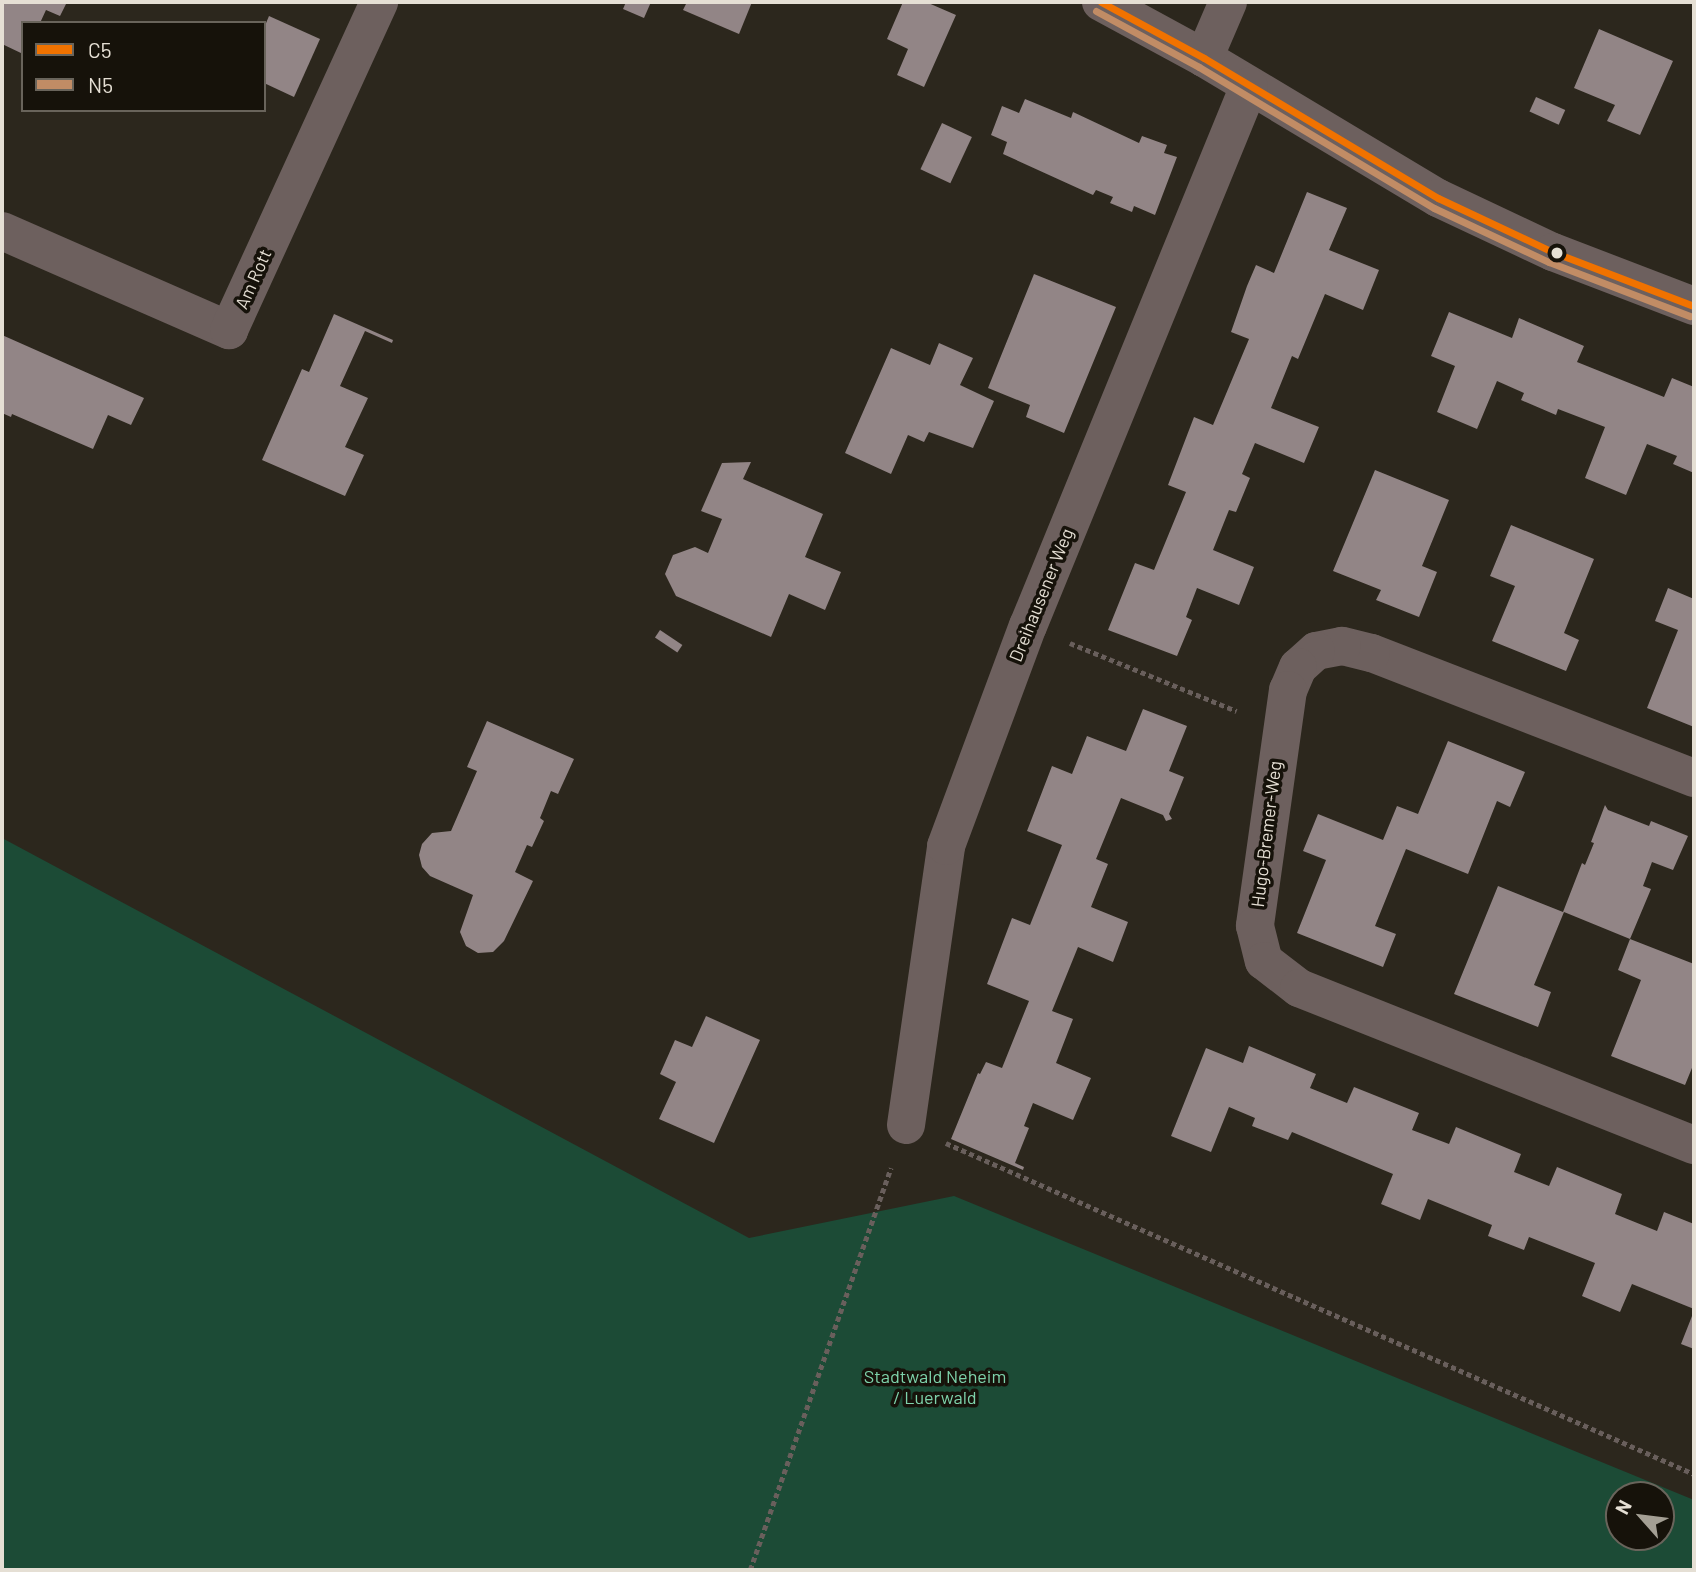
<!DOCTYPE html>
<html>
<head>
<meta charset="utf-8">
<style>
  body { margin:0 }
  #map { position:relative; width:1696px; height:1572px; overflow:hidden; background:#2c271d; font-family:Barlow,sans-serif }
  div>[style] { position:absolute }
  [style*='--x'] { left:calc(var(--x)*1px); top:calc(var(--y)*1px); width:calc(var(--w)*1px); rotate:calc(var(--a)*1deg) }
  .green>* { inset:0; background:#1c4b36 }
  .building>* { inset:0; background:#928586; transform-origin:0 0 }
  .path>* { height:4.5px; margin-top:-2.25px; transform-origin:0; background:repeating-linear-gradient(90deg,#695f5c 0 5px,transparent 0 8.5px) }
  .minor>* { height:38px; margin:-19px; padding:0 19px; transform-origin:19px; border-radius:19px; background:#6d605e }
  .bus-1>* { height:7px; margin:-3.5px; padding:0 3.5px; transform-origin:3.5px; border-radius:3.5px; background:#f07200 }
  .bus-2>* { height:7px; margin:-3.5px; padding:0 3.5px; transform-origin:3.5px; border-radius:3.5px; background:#c18c65 }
  .dots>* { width:19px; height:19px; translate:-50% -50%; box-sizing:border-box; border:4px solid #16120a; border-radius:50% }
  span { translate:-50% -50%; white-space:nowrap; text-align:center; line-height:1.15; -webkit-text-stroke:7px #16120a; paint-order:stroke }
  .street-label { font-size:18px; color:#e5dfd4 }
  .park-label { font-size:18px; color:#7ed3ab }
  .frame { position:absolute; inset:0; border:4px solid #e5dfd4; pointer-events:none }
  .legend { position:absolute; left:21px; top:21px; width:245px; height:91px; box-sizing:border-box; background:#16120a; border:2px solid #69645b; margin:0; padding:9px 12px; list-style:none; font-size:21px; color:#e5dfd4 }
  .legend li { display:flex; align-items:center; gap:14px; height:35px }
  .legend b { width:35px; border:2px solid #69645b }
  .north { position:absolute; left:1605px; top:1481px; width:70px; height:70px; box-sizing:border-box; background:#16120a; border:2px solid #69645b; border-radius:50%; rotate:298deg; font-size:19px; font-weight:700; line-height:28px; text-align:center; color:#e5dfd4 }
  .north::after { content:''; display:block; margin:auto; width:24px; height:32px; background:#a49f94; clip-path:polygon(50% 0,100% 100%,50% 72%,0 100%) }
</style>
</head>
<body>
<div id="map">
  <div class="green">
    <div style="clip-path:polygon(evenodd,2px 838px,749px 1238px,954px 1196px,1694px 1500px,1694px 1570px,2px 1570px,2px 838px,1619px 1495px,1661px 1495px,1661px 1537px,1619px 1537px,1619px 1495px)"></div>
  </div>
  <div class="building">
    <div style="clip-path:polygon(2px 2px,67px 2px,60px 16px,46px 10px,40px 23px,23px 23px,23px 54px,2px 44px)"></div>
    <div style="clip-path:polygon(626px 2px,651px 2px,644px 18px,623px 9px)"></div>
    <div style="clip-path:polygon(687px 2px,752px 2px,739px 34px,683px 10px)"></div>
    <div style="clip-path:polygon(903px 2px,926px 2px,956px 15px,924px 87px,897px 75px,908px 49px,887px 39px)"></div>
    <div style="clip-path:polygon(269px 16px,320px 39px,294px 97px,264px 83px,264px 28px)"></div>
    <div style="clip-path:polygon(1599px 29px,1673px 61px,1640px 135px,1607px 121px,1615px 105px,1574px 88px)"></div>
    <div style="left:1536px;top:97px;width:32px;height:16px;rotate:24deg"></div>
    <div style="clip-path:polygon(1025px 99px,1071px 118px,1073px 112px,1139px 143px,1142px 136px,1167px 145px,1164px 153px,1177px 157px,1155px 215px,1134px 206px,1132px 212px,1110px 203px,1113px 197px,1096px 190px,1093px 195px,1003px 154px,1007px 142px,991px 135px,1002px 106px,1019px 113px)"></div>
    <div style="left:942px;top:123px;width:33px;height:51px;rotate:25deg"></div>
    <div style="clip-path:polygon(1307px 192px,1347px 208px,1329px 250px,1379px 270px,1363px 310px,1325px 294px,1298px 359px,1292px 356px,1271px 408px,1319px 427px,1304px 463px,1255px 443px,1242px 474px,1250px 478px,1236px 512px,1229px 510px,1213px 550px,1254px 567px,1239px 605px,1197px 588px,1186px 617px,1192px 620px,1177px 656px,1108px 630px,1135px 563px,1154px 570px,1186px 492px,1168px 485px,1194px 417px,1213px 425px,1249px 339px,1231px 332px,1247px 286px,1256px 265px,1274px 273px)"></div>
    <div style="clip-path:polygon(1034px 274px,1116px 307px,1064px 433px,1026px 417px,1030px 405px,988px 388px)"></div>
    <div style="clip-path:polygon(1449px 312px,1512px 338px,1519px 318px,1584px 346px,1577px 362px,1664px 397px,1672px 378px,1694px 387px,1694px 473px,1673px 464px,1677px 456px,1647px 444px,1626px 495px,1585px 478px,1605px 427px,1558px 409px,1556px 415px,1521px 400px,1524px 393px,1497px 381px,1477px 429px,1437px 412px,1455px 366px,1431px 356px)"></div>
    <div style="clip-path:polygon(334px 314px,393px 340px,392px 343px,365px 331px,340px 386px,368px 398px,345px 447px,364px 455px,345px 496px,262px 460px,302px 369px,309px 372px)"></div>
    <div style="clip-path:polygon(2px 335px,144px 398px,131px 425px,108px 415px,93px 449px,12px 414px,11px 417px,2px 413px)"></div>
    <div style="clip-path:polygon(939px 343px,973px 358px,960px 385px,994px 401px,973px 448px,929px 432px,924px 442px,908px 435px,891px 474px,845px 453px,891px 348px,930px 365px)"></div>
    <div style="clip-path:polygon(751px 462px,743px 479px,823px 514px,805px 557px,841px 572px,825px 610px,789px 594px,771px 637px,676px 596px,665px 574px,673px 555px,695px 547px,708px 553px,722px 519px,701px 511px,722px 463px)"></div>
    <div style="clip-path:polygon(1375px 470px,1449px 500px,1422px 566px,1437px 572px,1419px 617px,1376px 600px,1381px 590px,1333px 571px)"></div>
    <div style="clip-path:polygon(1511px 525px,1594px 559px,1564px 633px,1579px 640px,1566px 671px,1492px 641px,1515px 586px,1490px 576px)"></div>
    <div style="clip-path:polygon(1668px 588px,1694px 599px,1694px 727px,1647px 708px,1678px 630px,1655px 621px)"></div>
    <div style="left:660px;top:630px;width:27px;height:9px;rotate:34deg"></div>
    <div style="clip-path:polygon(1143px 709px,1187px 726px,1169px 771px,1184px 777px,1169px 814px,1172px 819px,1166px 821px,1163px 815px,1121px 798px,1096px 859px,1108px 864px,1091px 907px,1128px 922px,1113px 962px,1078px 947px,1052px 1011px,1073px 1019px,1056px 1063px,1091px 1078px,1073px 1120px,1033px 1103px,1024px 1126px,1029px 1128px,1015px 1163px,1024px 1167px,1023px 1170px,951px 1139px,978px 1073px,980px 1074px,986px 1062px,1002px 1068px,1029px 1001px,987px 984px,1012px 918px,1030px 925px,1062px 845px,1027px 831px,1052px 766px,1072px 774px,1087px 736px,1126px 751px)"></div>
    <div style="clip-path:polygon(487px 721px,574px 759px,558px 794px,551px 791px,540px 818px,544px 821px,532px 847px,527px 845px,515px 872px,533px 881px,504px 941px,493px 952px,478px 953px,466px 946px,460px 932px,473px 895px,430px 876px,422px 867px,419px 855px,422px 844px,432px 833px,451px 831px,477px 771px,467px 767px)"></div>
    <div style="clip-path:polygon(1448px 741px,1525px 772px,1510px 807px,1497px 801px,1468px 874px,1406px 849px,1375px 926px,1396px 934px,1383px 967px,1297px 933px,1326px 860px,1303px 851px,1318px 814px,1383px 840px,1397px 806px,1418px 814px)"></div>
    <div style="clip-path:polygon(1605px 805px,1608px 810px,1649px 826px,1651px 821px,1688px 836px,1673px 870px,1652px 862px,1643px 886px,1651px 889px,1630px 939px,1564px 912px,1534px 985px,1551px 992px,1538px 1027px,1454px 994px,1498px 886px,1563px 912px,1582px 863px,1585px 865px,1594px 843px,1591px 842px)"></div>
    <div style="clip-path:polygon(1630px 939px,1694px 964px,1694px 1063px,1685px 1085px,1611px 1056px,1641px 980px,1618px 970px)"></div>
    <div style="clip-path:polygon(706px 1016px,760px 1040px,714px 1143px,659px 1119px,676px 1082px,660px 1074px,675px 1040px,692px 1047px)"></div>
    <div style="clip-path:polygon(1249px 1046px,1316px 1074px,1310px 1088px,1347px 1103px,1354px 1087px,1419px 1113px,1412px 1130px,1449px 1144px,1456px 1127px,1521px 1154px,1514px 1172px,1549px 1186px,1557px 1167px,1622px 1194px,1615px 1214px,1657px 1231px,1664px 1212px,1694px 1224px,1694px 1309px,1632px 1284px,1620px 1312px,1582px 1296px,1595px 1263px,1529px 1237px,1524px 1250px,1488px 1236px,1492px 1225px,1428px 1199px,1420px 1220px,1381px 1204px,1393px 1174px,1292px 1132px,1288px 1140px,1252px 1126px,1255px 1118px,1229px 1107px,1211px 1152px,1171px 1136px,1206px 1048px,1243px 1063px)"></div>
    <div style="clip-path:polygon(1694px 1311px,1694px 1349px,1681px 1344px)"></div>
  </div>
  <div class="path">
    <div style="--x:1070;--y:643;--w:180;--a:22.2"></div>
    <div style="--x:946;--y:1143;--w:818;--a:23.87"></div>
    <div style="--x:750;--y:1570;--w:426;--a:-70.7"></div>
  </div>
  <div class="minor">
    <div style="--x:1101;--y:2;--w:117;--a:28.5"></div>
    <div style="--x:1204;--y:58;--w:273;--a:30.9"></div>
    <div style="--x:1438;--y:198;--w:127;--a:25.2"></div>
    <div style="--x:1553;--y:252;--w:151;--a:21"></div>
    <div style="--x:1204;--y:58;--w:61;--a:-66.8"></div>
    <div style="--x:2;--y:231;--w:248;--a:23.6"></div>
    <div style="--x:229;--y:330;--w:361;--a:-65.4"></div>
    <div style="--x:1694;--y:778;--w:346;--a:-158.8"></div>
    <div style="--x:1371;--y:653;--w:30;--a:-166"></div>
    <div style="--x:1342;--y:646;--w:26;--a:169"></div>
    <div style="--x:1316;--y:651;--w:24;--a:138"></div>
    <div style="--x:1298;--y:667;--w:25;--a:113"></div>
    <div style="--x:1288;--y:690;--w:238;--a:98"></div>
    <div style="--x:1255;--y:926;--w:36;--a:76"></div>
    <div style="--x:1264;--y:961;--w:44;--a:37.6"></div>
    <div style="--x:1299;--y:988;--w:425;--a:21.7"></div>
    <div style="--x:906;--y:1125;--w:282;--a:-81.8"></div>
    <div style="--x:946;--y:846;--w:235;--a:-69.6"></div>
    <div style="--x:1028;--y:626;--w:583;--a:-67.74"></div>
  </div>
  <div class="bus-1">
    <div style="--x:1101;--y:2;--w:117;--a:28.5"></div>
    <div style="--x:1204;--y:58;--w:273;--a:30.9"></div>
    <div style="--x:1438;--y:198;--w:127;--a:25.2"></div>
    <div style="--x:1553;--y:252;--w:151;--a:21"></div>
  </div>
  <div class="bus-2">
    <div style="--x:1096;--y:11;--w:117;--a:28.5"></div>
    <div style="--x:1199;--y:67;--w:274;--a:31"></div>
    <div style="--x:1434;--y:208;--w:127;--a:25.2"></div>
    <div style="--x:1549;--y:262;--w:151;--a:21"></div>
  </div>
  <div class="dots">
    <div style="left:1557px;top:253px;background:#e5dfd4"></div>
  </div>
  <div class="street-label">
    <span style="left:253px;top:279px;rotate:-66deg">Am Rott</span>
    <span style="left:1041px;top:595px;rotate:-68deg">Dreihausener Weg</span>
    <span style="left:1266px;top:834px;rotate:-83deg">Hugo-Bremer-Weg</span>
  </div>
  <div class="park-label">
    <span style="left:935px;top:1387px">Stadtwald Neheim<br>/ Luerwald</span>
  </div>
  <div class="frame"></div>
  <ul class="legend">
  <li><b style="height:9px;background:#f07200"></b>C5</li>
  <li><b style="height:9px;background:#c18c65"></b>N5</li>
  </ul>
  <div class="north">N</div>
</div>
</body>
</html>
